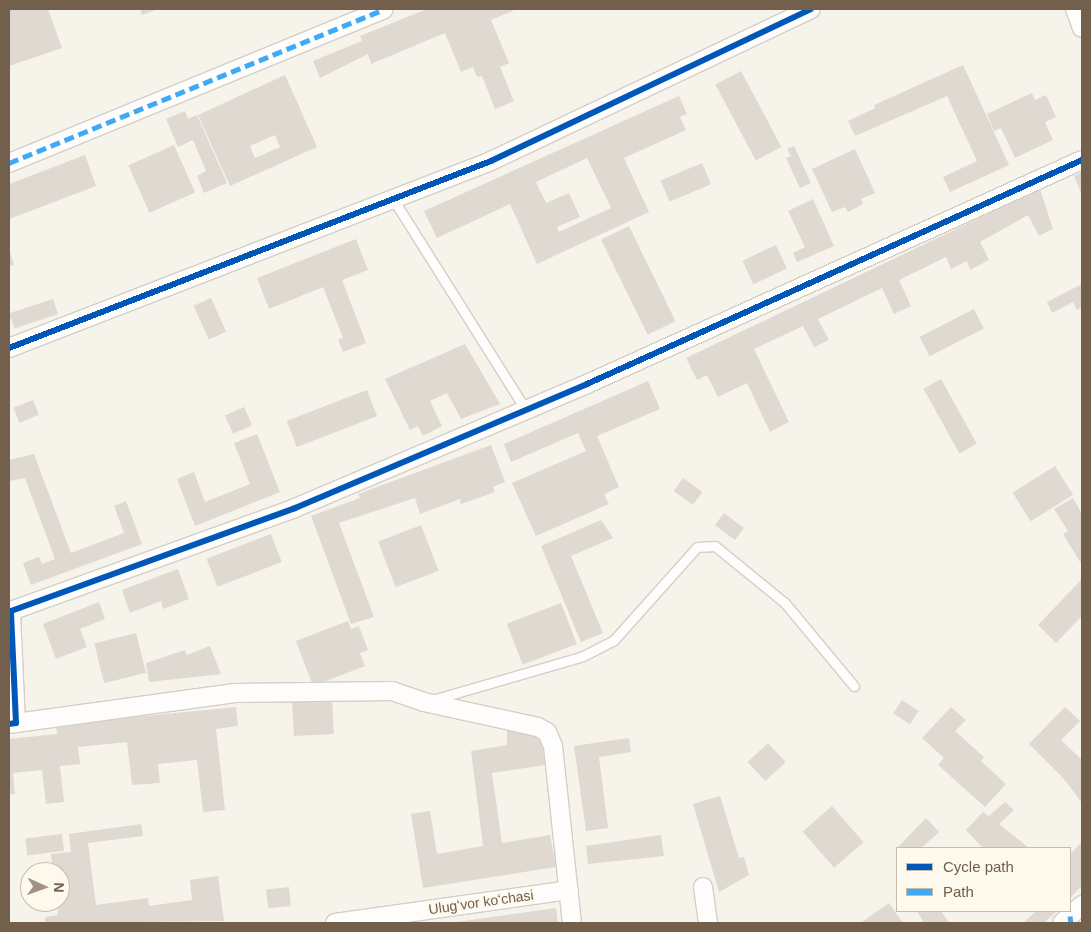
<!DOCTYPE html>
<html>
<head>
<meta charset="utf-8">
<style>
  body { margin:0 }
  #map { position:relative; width:1091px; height:932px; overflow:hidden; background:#f6f3eb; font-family:Helvetica,sans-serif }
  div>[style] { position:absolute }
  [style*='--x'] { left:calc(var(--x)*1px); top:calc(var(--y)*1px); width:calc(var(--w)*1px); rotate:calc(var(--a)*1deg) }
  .building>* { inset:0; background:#dfd9d1; transform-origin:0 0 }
  .roads { filter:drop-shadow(1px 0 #d3cfc7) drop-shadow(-1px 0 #d3cfc7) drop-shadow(0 1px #d3cfc7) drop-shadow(0 -1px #d3cfc7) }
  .lane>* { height:9px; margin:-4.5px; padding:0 4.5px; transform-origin:4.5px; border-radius:4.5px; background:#fefdfc }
  .street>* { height:18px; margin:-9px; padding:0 9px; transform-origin:9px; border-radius:9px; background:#fefdfc }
  .quiet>* { height:5px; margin-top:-2.5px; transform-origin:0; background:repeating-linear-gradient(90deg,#3fa9f5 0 10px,transparent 0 15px) }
  .cycleway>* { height:6px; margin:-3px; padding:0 3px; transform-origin:3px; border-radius:3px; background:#0057b8 }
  span { translate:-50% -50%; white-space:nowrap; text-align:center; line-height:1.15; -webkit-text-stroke:4px #fdf9ed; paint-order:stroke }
  .street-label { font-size:14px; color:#72604d }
  .frame { position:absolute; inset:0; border:10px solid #72604d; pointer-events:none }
  .legend { position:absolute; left:896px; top:847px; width:175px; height:65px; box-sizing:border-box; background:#fdf9ed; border:1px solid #c5bcad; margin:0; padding:6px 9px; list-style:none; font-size:15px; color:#72604d }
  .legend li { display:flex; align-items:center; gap:10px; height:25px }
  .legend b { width:25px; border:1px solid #c5bcad }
  .north { position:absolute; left:20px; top:862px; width:50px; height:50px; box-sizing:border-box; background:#fdf9ed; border:1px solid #c5bcad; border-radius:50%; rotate:92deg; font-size:14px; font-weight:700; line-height:20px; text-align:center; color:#72604d }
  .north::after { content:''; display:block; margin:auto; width:18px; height:22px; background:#a09384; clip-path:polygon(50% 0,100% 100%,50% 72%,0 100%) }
</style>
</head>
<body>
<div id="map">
  <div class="building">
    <div style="clip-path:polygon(9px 9px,48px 9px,62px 48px,9px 66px)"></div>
    <div style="clip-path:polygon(140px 9px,158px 9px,142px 15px)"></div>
    <div style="clip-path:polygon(427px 9px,517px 9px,491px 20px,509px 63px,500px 67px,514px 101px,495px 109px,482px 76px,477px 77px,473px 67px,461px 72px,445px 33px,371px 64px,368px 54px,320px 78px,313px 61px,362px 41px,360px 36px)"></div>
    <div style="clip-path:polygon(963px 65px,1009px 165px,950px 192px,943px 177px,977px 161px,947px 96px,855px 136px,848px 121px,875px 108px,874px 105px)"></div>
    <div style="left:741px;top:71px;width:86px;height:29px;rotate:62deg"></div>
    <div style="clip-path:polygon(evenodd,285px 75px,317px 147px,230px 186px,198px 115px,285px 75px,275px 135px,280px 147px,255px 158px,250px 146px,275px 135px)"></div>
    <div style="clip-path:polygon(1032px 93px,1035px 100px,1046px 95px,1056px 117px,1045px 122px,1053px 140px,1015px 158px,1001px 128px,994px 131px,987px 114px)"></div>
    <div style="clip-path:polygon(evenodd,679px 96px,687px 114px,680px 117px,686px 130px,624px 158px,649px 212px,537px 264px,510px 204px,437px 238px,424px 211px,679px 96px,587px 158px,611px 208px,559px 232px,557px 227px,580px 217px,569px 193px,546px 203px,536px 182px,587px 158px)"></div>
    <div style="clip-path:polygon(185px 111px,188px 119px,197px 115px,227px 183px,204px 193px,197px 176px,206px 171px,193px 140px,178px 147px,166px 119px)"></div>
    <div style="left:174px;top:145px;width:52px;height:50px;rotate:66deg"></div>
    <div style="clip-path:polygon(794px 146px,811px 183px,800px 188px,786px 158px,791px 156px,787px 149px)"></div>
    <div style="clip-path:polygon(855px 149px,875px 193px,861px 199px,863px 204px,848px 212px,845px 207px,832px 212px,812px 169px)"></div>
    <div style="clip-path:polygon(85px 155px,96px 186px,9px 219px,9px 184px)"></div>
    <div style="left:702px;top:163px;width:23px;height:45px;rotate:67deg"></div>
    <div style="clip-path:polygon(1082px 172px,1082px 195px,1074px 176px)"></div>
    <div style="clip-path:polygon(1040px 189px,1053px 229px,1039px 236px,1028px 215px,980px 242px,989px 260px,970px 270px,967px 261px,951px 269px,946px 257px,899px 280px,911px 306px,894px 314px,882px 288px,818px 319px,829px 340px,814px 347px,803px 326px,754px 349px,789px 422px,770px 432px,747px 383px,718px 397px,707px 375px,697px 380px,686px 358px)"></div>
    <div style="clip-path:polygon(813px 199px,834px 246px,797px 262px,793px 253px,805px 247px,788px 211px)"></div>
    <div style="left:629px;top:226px;width:106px;height:31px;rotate:64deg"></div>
    <div style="clip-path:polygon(356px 239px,368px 270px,342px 280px,366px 343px,343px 352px,338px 339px,343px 338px,323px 287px,269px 309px,257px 278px)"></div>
    <div style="left:776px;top:245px;width:26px;height:37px;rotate:65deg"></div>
    <div style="clip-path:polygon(9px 249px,14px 265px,9px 266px)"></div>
    <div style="clip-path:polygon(1082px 284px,1082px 307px,1077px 310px,1073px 302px,1052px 313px,1047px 302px)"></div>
    <div style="left:211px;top:298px;width:37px;height:19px;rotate:66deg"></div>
    <div style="left:53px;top:299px;width:16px;height:46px;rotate:72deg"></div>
    <div style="left:974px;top:309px;width:22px;height:61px;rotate:63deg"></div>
    <div style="clip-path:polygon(465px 344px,500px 404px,461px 419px,447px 393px,430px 401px,442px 426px,423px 436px,418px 426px,410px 430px,385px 379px)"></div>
    <div style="left:941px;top:379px;width:74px;height:20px;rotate:61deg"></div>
    <div style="clip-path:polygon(648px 381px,660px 409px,597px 436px,619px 487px,604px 494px,609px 504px,536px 536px,512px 483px,586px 451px,578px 433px,511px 462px,504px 444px)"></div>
    <div style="left:367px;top:390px;width:28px;height:86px;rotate:69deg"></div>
    <div style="left:33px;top:400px;width:16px;height:21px;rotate:68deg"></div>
    <div style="left:244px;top:407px;width:20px;height:21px;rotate:66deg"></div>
    <div style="clip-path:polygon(257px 434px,280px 492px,195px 526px,177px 479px,194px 472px,205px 502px,250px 484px,234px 443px)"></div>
    <div style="clip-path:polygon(491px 445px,505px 482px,493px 487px,495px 492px,461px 504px,460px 499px,420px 514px,415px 498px,339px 523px,374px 617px,351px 624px,311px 516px,360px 498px,358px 494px)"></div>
    <div style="clip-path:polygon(34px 454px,71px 553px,124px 533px,114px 506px,126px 501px,142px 544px,31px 585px,23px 563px,39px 557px,42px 564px,55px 559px,25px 478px,9px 481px,9px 460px)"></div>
    <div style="left:1055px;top:466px;width:34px;height:50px;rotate:58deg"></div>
    <div style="left:683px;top:478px;width:24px;height:16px;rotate:36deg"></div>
    <div style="clip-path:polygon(1073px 498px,1082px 514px,1082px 565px,1063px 534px,1068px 531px,1054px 509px)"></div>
    <div style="left:724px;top:513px;width:25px;height:15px;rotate:37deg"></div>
    <div style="clip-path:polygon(601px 520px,613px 538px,571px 556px,603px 633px,581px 642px,541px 546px)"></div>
    <div style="left:421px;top:525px;width:49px;height:46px;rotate:69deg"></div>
    <div style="left:271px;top:534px;width:30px;height:69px;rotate:69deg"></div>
    <div style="clip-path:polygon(178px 569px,189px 599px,163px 609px,161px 601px,130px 613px,122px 590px)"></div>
    <div style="clip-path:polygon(1082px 579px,1082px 616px,1056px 643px,1038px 625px)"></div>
    <div style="clip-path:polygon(99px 602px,105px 619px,80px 629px,87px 647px,56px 659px,43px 624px)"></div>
    <div style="left:561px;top:603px;width:44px;height:58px;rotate:69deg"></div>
    <div style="clip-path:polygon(348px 621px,351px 629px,359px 626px,368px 650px,360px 653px,365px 666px,313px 686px,296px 641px)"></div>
    <div style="left:136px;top:633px;width:41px;height:43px;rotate:76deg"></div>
    <div style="clip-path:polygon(210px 646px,221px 674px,149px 682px,146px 663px,185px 650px,187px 655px)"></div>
    <div style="left:332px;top:699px;width:35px;height:40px;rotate:87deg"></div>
    <div style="left:902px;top:700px;width:20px;height:16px;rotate:33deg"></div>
    <div style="clip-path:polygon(236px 707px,238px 726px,216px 729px,225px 810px,203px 812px,197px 760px,158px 764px,160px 783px,132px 785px,127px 742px,78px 747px,80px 764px,60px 766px,64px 802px,46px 804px,42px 770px,13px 773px,15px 794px,9px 794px,9px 739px,57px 734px,55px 719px,124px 712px,125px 718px)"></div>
    <div style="clip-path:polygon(951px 707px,966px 720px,955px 731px,984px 757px,981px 761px,1006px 784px,985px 807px,938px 765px,944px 758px,922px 738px)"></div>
    <div style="clip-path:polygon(1065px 707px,1080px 721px,1061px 740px,1082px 760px,1082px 803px,1064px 779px,1029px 744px)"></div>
    <div style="clip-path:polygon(507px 730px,540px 733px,545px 765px,492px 773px,502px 843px,550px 835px,556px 867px,423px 888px,411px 814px,430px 811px,437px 854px,483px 846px,471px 751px,507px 745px)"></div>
    <div style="clip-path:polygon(629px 738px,631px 752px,599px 757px,608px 828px,586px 831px,574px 746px)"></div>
    <div style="left:768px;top:743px;width:26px;height:28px;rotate:47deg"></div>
    <div style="clip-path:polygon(720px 796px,739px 858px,744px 857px,749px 875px,719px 892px,693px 804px)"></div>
    <div style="clip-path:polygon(1005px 802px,1014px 810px,999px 824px,1029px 848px,983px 848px,966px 830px,983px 812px,989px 816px)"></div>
    <div style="left:832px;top:806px;width:48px;height:39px;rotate:49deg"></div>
    <div style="clip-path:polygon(926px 818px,939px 832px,921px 848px,897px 848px)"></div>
    <div style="clip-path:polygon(141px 824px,143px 836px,88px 843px,96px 905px,148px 898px,149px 906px,192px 900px,190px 880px,218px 876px,224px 921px,45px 923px,45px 917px,58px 915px,57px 902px,60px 902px,60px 872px,53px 872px,51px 854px,71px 852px,69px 834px)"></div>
    <div style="left:62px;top:834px;width:17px;height:37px;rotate:83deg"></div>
    <div style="clip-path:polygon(661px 835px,664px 856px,588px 864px,586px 846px)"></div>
    <div style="clip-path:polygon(1082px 842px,1082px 886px,1070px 898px,1070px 854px)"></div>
    <div style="left:289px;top:887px;width:19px;height:23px;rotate:84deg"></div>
    <div style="clip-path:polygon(889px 903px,903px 923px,864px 923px,862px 922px)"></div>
    <div style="clip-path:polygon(556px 908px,558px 923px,456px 923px,456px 922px)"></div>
    <div style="clip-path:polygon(917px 911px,941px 911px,949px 923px,924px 923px)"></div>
    <div style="clip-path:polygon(1036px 911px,1057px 911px,1044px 923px,1023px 923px)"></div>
  </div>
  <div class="roads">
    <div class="lane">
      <div style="--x:393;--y:199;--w:249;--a:57.8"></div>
      <div style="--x:432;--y:700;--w:157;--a:-16.2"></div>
      <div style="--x:583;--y:656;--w:34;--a:-27"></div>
      <div style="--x:613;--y:641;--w:126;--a:-48.2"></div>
      <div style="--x:697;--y:547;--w:18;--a:-3"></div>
      <div style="--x:715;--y:546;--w:90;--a:39.2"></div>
      <div style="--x:785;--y:603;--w:108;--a:50.3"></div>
    </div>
    <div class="street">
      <div style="--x:1075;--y:9;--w:20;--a:70"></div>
      <div style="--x:9;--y:163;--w:405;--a:-22.3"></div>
      <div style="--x:9;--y:348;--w:517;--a:-21.2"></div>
      <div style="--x:491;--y:161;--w:354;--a:-25.4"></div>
      <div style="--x:16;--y:723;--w:221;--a:-7.8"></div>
      <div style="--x:235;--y:693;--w:157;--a:-0.7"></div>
      <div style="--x:392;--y:691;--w:34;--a:19"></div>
      <div style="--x:424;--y:702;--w:117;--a:12.4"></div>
      <div style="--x:538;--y:727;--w:10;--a:29"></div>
      <div style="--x:547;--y:732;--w:15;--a:67"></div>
      <div style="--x:553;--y:746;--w:178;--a:83.9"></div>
      <div style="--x:9;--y:724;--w:7;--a:-8"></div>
      <div style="--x:16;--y:723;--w:112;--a:-92.6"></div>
      <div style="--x:11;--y:611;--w:302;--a:-19.9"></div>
      <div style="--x:295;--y:508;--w:317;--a:-23"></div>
      <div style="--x:587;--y:384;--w:543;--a:-24.35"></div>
      <div style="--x:703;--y:887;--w:36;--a:82"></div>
      <div style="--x:335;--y:923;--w:236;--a:-8"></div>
      <div style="--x:1062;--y:923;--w:27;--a:-42"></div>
    </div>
  </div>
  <div class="quiet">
    <div style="--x:9;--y:163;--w:405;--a:-22.3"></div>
    <div style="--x:1070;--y:916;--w:7;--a:82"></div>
  </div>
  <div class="cycleway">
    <div style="--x:9;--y:348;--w:517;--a:-21.2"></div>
    <div style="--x:491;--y:161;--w:354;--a:-25.4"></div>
    <div style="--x:9;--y:724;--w:7;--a:-8"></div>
    <div style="--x:16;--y:723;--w:112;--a:-92.6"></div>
    <div style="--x:11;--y:611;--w:302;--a:-19.9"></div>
    <div style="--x:295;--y:508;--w:317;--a:-23"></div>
    <div style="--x:587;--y:384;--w:543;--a:-24.35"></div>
  </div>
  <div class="street-label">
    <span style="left:481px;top:902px;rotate:-8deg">Ulugʻvor koʻchasi</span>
  </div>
  <div class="frame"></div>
  <ul class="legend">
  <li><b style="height:6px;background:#0057b8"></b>Cycle path</li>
  <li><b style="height:6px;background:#3fa9f5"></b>Path</li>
  </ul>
  <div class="north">N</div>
</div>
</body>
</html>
